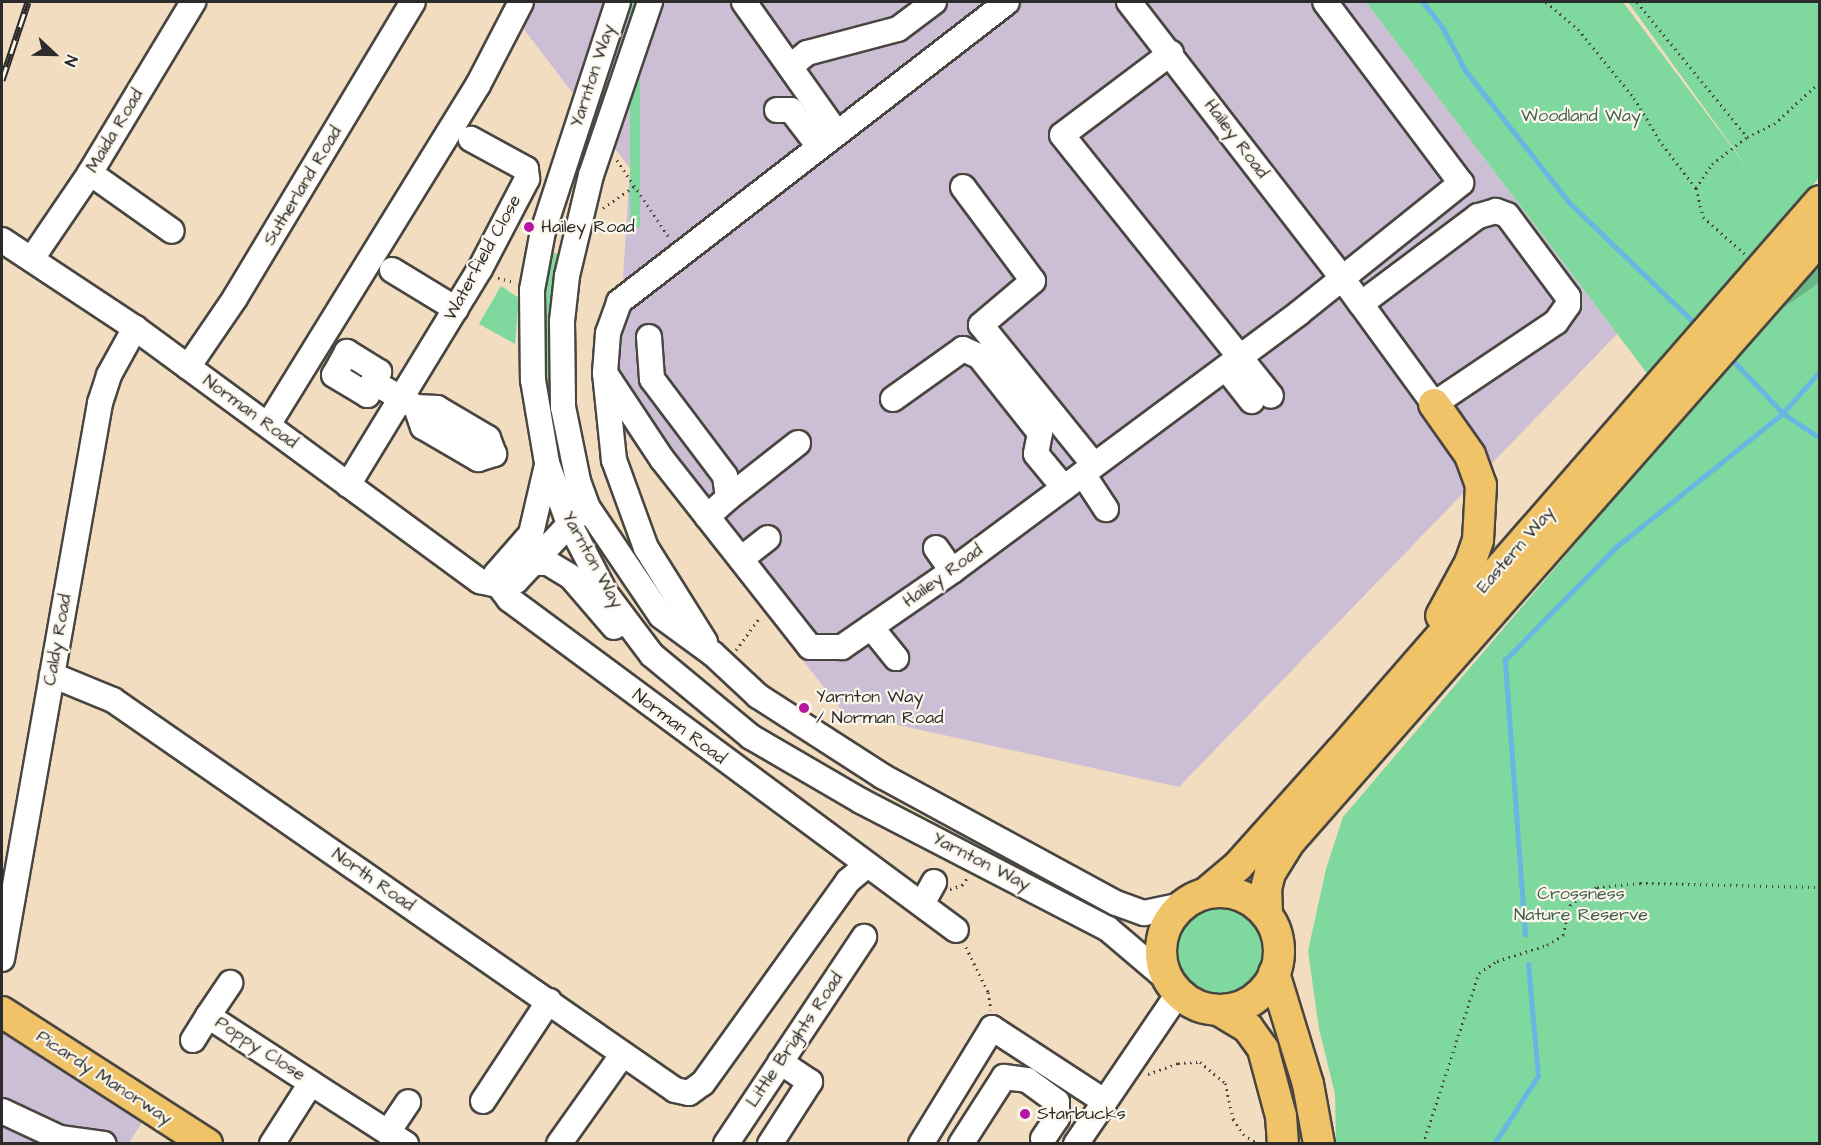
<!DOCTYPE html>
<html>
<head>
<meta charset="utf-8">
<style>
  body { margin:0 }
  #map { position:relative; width:1821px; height:1145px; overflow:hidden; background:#f3ddc0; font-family:"Architects Daughter",sans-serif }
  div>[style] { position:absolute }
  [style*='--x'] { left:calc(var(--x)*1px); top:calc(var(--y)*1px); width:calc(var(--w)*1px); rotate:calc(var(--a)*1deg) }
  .industrial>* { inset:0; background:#ccbed4 }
  .green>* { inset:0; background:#7fd89d; transform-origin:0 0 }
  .round { border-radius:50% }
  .forest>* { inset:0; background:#67b884 }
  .stream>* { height:4.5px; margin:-2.25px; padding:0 2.25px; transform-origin:2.25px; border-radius:2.25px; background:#68b6e2 }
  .path>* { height:3px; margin-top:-1.5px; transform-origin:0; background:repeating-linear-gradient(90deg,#494641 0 1.5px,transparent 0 6px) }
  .roads { filter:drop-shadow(2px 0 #494641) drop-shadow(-2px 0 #494641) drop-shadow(0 2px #494641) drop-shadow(0 -2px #494641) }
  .minor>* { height:24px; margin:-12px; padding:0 12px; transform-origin:12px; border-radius:12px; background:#fff }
  .major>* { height:30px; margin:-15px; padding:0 15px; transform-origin:15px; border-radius:15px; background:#f0c369 }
  .major>.ring { margin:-15px; padding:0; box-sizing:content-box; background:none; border:30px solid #f0c369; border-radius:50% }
  .rail>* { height:7px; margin-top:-3.5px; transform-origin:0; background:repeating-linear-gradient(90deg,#fbf7ec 0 14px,#2b2b2b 0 28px); box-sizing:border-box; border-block:2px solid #2b2b2b }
  .dots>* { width:16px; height:16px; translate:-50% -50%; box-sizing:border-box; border:3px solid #fbf7ec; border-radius:50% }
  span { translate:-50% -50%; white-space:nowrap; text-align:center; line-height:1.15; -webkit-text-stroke:4.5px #fbf7ec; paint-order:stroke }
  .street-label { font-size:18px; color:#2b2b2b }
  .park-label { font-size:18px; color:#445f4d }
  .poi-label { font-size:18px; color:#2b2b2b }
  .left { translate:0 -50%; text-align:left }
  .frame { position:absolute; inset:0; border:3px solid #2b2b2b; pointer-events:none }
  .north { position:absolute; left:24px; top:24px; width:60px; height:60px; -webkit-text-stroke:4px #fbf7ec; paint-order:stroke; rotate:112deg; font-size:16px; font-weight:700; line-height:24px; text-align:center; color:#2b2b2b }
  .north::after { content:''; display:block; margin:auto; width:21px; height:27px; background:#2b2b2b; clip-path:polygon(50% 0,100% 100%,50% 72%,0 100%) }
</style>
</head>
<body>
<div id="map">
  <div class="industrial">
    <div style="clip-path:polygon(503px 2px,1366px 2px,1617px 334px,1179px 787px,844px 713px,614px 418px,630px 168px)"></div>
    <div style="clip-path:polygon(2px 1030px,144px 1119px,129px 1143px,2px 1143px)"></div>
  </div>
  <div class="green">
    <div style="left:630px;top:2px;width:10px;height:225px"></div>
    <div style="clip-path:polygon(1366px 2px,1623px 2px,1752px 174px,1628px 2px,1819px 2px,1819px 178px,1649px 376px)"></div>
    <div style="clip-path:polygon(552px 253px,562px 255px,549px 432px,543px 391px,544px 293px)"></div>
    <div style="clip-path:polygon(1819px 283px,1819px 1143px,1336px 1143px,1335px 1094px,1319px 1029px,1308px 951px,1326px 869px,1343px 817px,1767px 319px)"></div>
    <div style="clip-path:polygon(501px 286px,519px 298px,515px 344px,479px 324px)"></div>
    <div class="round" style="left:1178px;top:907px;width:86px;height:86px"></div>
  </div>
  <div class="forest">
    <div style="clip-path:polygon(1819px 258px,1819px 283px,1767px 319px)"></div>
  </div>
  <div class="stream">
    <div style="--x:1423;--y:2;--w:33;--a:52"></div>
    <div style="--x:1443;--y:28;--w:49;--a:61.9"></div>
    <div style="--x:1466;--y:71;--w:167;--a:51.8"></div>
    <div style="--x:1569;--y:202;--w:178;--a:43.9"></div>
    <div style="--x:1729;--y:356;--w:79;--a:46.5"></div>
    <div style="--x:1783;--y:413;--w:45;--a:34"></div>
    <div style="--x:1525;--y:935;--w:276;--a:-94.2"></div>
    <div style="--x:1505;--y:660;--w:158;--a:-45.5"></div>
    <div style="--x:1616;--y:547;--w:214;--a:-38.7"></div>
    <div style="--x:1783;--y:413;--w:56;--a:-48.6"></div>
    <div style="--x:1494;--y:1144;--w:81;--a:-57.1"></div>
    <div style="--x:1538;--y:1076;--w:112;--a:-95.1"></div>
  </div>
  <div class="path">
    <div style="--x:1546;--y:2;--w:42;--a:40.2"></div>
    <div style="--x:1578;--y:29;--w:89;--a:50.9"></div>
    <div style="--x:1634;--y:98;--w:54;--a:58.7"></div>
    <div style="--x:1662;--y:144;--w:56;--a:52.3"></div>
    <div style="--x:1696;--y:188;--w:30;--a:76"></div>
    <div style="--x:1703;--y:217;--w:55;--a:41.3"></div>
    <div style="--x:1637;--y:2;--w:174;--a:50.8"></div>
    <div style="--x:617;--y:160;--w:95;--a:56.1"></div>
    <div style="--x:1696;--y:188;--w:29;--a:-56"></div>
    <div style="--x:1712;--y:164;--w:44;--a:-37.6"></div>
    <div style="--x:1747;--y:137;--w:30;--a:-26"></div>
    <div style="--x:1774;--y:124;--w:62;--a:-42.4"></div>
    <div style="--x:603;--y:208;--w:40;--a:-34.9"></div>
    <div style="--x:498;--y:278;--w:17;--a:13"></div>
    <div style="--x:736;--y:650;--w:41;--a:-54"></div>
    <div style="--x:950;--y:889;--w:13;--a:-18"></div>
    <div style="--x:962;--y:885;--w:10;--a:-53"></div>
    <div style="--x:966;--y:947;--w:50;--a:63.9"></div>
    <div style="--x:988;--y:992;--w:18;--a:81"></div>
    <div style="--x:1148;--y:1074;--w:32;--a:-20"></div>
    <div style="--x:1178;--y:1063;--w:22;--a:-3"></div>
    <div style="--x:1200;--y:1062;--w:33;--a:40"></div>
    <div style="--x:1225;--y:1083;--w:37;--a:77"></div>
    <div style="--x:1233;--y:1119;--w:18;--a:56"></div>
    <div style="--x:1243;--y:1134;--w:18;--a:34"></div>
    <div style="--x:1423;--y:1144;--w:180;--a:-71.9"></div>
    <div style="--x:1479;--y:973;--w:22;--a:-34"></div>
    <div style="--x:1497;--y:961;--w:52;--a:-17.7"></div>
    <div style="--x:1547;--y:945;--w:19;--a:-32"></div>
    <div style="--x:1563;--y:935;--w:31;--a:-77"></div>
    <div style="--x:1570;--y:905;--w:32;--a:-34"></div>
    <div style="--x:1597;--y:887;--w:43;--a:-5.3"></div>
    <div style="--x:1640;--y:883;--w:180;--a:1.3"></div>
  </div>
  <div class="roads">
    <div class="minor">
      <div style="--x:618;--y:2;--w:241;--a:108.1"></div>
      <div style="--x:543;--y:231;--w:60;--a:100.6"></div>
      <div style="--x:532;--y:290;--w:90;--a:89.4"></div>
      <div style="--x:533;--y:380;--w:84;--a:80.4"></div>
      <div style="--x:547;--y:463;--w:62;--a:70.1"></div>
      <div style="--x:568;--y:521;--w:82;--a:62.5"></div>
      <div style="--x:606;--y:594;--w:76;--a:53"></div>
      <div style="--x:652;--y:655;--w:129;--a:39.6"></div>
      <div style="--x:751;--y:737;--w:127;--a:30.2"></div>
      <div style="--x:861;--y:801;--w:278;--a:27.4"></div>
      <div style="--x:1108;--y:929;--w:79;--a:40.4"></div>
      <div style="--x:650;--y:2;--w:183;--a:108.8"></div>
      <div style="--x:591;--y:175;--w:104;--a:103.4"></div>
      <div style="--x:567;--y:276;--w:45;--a:96.3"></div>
      <div style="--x:562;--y:321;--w:86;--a:89.3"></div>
      <div style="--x:563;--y:407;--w:76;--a:78.5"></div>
      <div style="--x:578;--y:481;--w:29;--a:70"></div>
      <div style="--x:588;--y:508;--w:130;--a:55.9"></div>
      <div style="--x:661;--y:616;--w:64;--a:36.2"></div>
      <div style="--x:713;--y:654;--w:62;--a:43"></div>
      <div style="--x:758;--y:696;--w:148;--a:32.8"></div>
      <div style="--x:882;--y:776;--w:266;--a:28.5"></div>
      <div style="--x:1116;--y:903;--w:30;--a:20"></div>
      <div style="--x:1144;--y:913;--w:39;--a:-12"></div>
      <div style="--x:744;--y:2;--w:159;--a:54.7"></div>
      <div style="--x:1129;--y:2;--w:349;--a:52.3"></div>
      <div style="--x:1342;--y:278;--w:32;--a:54"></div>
      <div style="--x:1361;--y:304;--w:124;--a:53.9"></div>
      <div style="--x:1434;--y:404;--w:147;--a:-33.9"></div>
      <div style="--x:1556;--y:322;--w:21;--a:-55"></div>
      <div style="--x:1568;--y:305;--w:8;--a:-90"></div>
      <div style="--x:1568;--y:297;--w:102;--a:-126.6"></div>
      <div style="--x:1507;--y:215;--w:12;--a:-160"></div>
      <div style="--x:1496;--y:211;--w:19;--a:164"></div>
      <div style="--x:1478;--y:216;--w:146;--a:143.1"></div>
      <div style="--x:1171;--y:53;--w:136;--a:143"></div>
      <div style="--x:1062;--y:135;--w:334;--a:51.3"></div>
      <div style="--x:791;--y:66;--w:21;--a:-39"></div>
      <div style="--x:807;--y:53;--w:94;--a:-14.8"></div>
      <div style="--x:898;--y:29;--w:45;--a:-36.9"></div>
      <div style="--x:777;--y:110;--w:14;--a:0"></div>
      <div style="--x:791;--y:110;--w:44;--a:52.4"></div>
      <div style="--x:90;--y:173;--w:100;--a:35.3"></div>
      <div style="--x:963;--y:187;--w:117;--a:53.3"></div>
      <div style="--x:1033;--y:281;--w:68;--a:139.8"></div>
      <div style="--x:981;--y:325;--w:180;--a:51.1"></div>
      <div style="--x:2;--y:240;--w:159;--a:33.5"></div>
      <div style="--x:135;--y:328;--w:428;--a:36.3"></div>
      <div style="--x:480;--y:581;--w:27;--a:13"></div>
      <div style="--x:506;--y:587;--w:12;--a:-31"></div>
      <div style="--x:516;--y:581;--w:89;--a:-46.8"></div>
      <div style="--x:33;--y:257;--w:102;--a:-55.8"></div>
      <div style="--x:90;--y:173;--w:200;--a:-58.9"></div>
      <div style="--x:392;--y:270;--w:75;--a:31.4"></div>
      <div style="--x:649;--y:337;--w:42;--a:85.9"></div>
      <div style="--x:652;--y:379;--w:121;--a:53"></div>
      <div style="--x:725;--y:476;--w:22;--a:82"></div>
      <div style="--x:728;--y:498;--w:28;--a:138"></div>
      <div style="--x:188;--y:367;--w:83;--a:-55.7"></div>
      <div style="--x:235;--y:298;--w:345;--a:-59"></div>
      <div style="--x:1229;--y:372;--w:37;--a:52"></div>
      <div style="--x:605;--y:373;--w:103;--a:56.5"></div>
      <div style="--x:662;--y:459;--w:239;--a:51.8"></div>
      <div style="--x:810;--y:647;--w:32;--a:0"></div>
      <div style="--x:842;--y:647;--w:134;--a:-34.6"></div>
      <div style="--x:952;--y:571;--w:432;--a:-36.6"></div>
      <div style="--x:1299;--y:313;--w:208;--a:-38.7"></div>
      <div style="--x:1461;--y:183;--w:226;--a:-126.9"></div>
      <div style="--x:373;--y:382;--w:12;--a:-59"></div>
      <div style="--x:379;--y:372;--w:38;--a:-148"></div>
      <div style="--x:347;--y:352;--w:26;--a:119"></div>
      <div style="--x:334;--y:375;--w:39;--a:31"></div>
      <div style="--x:367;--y:395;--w:14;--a:-65"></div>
      <div style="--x:373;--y:382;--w:50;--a:30.2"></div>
      <div style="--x:416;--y:407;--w:21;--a:71"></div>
      <div style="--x:423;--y:427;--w:64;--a:30.2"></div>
      <div style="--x:478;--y:459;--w:17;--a:-17"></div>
      <div style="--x:494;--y:454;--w:17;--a:-111"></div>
      <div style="--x:488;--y:438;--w:59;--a:-149.5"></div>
      <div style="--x:437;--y:408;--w:21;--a:-177"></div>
      <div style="--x:893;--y:399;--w:86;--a:-35.5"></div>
      <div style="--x:963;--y:349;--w:17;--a:24"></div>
      <div style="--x:979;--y:356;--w:98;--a:51.6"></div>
      <div style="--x:1040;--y:433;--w:21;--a:101"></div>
      <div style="--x:1036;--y:454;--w:44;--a:50.5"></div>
      <div style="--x:268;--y:425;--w:400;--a:-58.3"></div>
      <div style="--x:478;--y:85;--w:93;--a:-62.6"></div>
      <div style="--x:547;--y:465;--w:71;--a:103.1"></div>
      <div style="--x:531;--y:534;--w:53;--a:131.2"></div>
      <div style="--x:496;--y:574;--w:9;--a:84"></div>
      <div style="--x:497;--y:583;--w:20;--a:53"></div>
      <div style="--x:509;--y:599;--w:556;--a:36.52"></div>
      <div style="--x:1083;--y:474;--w:42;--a:56.7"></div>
      <div style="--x:348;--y:485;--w:253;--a:-58.6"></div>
      <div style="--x:480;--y:269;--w:102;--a:-62.4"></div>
      <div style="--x:527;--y:179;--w:10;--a:-96"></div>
      <div style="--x:526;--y:169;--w:63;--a:-151.4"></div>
      <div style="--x:728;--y:498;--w:89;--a:-38.2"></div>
      <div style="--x:936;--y:548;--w:28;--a:55"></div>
      <div style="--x:741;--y:559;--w:34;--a:-38"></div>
      <div style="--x:535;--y:563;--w:13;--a:0"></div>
      <div style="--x:548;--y:563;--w:27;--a:31"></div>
      <div style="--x:571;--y:577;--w:66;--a:49.3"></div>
      <div style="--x:871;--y:627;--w:40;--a:51"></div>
      <div style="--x:705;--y:642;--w:111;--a:-122.1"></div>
      <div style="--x:646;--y:548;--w:94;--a:-110"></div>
      <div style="--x:614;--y:460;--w:87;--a:-95.9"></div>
      <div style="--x:605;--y:373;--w:40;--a:-85.7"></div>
      <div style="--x:608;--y:333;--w:33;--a:-70"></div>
      <div style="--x:619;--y:302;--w:490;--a:-37.7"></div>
      <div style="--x:52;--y:675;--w:66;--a:22.3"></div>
      <div style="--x:113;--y:700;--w:684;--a:34.76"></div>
      <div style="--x:675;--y:1090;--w:14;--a:12"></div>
      <div style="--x:689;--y:1093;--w:17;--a:-36"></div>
      <div style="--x:703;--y:1083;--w:249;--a:-54.3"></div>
      <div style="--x:848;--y:881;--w:23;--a:-40"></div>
      <div style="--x:922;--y:904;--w:25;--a:-61"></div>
      <div style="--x:2;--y:959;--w:565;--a:-80"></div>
      <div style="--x:100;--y:403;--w:29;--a:-72"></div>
      <div style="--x:109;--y:375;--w:54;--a:-61"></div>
      <div style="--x:208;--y:1016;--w:40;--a:-56"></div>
      <div style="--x:193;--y:1040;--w:28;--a:-58"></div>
      <div style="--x:208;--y:1016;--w:123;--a:33"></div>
      <div style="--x:483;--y:1101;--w:120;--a:-56.6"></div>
      <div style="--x:2;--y:1111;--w:64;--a:25"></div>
      <div style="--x:60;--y:1138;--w:44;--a:7.8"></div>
      <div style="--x:388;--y:1132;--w:36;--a:-56"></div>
      <div style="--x:272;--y:1144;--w:72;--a:-57.4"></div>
      <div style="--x:311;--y:1083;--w:113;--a:32.7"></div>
      <div style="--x:559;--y:1144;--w:110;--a:-54.6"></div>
      <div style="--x:726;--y:1144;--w:249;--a:-56.3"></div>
      <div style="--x:770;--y:1144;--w:74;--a:-57.2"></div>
      <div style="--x:810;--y:1082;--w:36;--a:-146"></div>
      <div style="--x:921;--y:1144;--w:136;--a:-58.5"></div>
      <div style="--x:992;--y:1028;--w:134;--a:33.1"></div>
      <div style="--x:961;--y:1144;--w:80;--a:-57.3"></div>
      <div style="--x:1004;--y:1077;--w:23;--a:7"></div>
      <div style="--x:1027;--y:1080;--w:37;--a:36"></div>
      <div style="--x:1057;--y:1102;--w:16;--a:90"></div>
      <div style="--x:1057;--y:1118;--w:25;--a:124"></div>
      <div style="--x:1076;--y:1144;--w:181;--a:-55.8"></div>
    </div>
    <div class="major">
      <div style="--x:1434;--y:404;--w:62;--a:54.8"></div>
      <div style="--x:1470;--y:455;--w:32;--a:70"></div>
      <div style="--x:1481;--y:485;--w:55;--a:93.1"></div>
      <div style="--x:1478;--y:540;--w:24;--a:109"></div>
      <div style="--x:1470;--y:563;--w:60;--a:118.7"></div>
      <div class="ring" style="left:1161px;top:892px;width:88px;height:88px"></div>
      <div style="--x:1206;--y:893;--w:42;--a:-40.2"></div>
      <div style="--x:1238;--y:866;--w:154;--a:-48.2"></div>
      <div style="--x:1341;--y:751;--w:729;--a:-48.95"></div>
      <div style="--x:1267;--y:914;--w:25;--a:-92"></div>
      <div style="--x:1266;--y:889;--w:16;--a:-76"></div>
      <div style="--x:1270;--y:873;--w:39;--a:-58"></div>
      <div style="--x:1291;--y:840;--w:801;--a:-48.65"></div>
      <div style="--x:1274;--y:973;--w:116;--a:73"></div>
      <div style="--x:1308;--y:1084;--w:61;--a:79.6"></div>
      <div style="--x:1220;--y:1011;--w:33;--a:31"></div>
      <div style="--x:1248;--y:1028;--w:26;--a:54"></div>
      <div style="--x:1263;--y:1049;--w:69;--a:75"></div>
      <div style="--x:1281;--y:1116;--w:28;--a:86"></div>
      <div style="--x:2;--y:1012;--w:244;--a:32.8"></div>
    </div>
  </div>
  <div class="rail">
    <div style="--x:2;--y:80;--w:82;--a:-71.6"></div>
  </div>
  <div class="dots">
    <div style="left:529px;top:227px;background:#b5179e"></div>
    <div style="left:804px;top:708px;background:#b5179e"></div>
    <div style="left:1025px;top:1114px;background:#b5179e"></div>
  </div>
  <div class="street-label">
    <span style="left:593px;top:76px;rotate:-72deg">Yarnton Way</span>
    <span style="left:115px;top:131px;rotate:-59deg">Maida Road</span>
    <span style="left:1236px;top:139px;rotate:53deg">Hailey Road</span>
    <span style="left:303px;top:186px;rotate:-59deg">Sutherland Road</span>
    <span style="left:483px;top:258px;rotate:-61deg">Waterfield Close</span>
    <span style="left:250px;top:412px;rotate:36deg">Norman Road</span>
    <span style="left:1516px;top:550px;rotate:-49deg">Eastern Way</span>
    <span style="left:592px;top:560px;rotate:61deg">Yarnton Way</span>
    <span style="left:943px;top:576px;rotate:-36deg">Hailey Road</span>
    <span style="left:58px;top:640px;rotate:-80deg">Caldy Road</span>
    <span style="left:679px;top:727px;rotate:37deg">Norman Road</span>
    <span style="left:981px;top:862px;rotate:27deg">Yarnton Way</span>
    <span style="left:373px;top:880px;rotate:35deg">North Road</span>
    <span style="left:795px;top:1040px;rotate:-56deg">Little Brights Road</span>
    <span style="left:260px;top:1049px;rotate:33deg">Poppy Close</span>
    <span style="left:104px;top:1078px;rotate:33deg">Picardy Manorway</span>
  </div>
  <div class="park-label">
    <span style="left:1581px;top:116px">Woodland Way</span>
    <span style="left:1581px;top:905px">Crossness<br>Nature Reserve</span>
  </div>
  <div class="poi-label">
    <span class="left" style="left:541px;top:227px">Hailey Road</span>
    <span class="left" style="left:816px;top:708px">Yarnton Way<br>/ Norman Road</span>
    <span class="left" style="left:1037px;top:1114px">Starbucks</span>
  </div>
  <div class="frame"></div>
  <div class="north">N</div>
</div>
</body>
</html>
